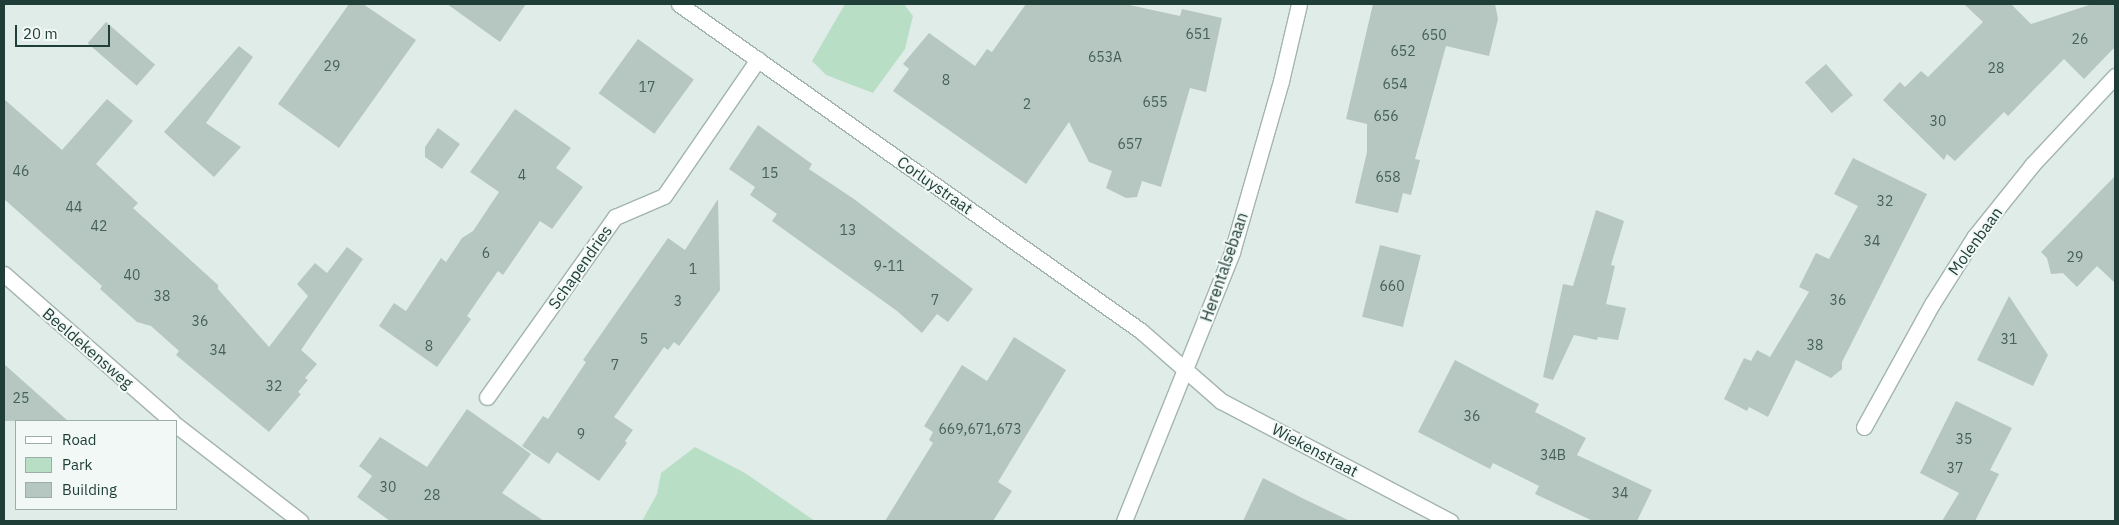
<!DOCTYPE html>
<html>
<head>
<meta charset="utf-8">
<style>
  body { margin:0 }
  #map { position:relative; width:2119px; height:525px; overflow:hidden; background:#e0ece8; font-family:"IBM Plex Sans",sans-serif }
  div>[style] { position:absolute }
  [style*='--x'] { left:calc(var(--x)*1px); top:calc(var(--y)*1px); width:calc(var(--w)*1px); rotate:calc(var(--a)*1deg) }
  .green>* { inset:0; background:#b8dfc5 }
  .building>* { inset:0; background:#b6c7c1; transform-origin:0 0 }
  .roads { filter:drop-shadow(1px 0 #a3b4b0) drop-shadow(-1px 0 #a3b4b0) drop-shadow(0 1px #a3b4b0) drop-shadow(0 -1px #a3b4b0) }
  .street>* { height:15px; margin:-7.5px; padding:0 7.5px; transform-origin:7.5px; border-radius:7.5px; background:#fff }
  .secondary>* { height:15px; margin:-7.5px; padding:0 7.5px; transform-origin:7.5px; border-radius:7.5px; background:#fff }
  span { translate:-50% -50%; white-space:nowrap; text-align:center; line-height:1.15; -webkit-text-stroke:4px #f1f8f5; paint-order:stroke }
  .number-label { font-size:14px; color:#46605a }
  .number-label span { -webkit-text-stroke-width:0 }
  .street-label { font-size:16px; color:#203e38 }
  .frame { position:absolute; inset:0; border:5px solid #203e38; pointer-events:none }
  .legend { position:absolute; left:15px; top:420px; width:162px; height:90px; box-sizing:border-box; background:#f1f8f5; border:1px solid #9daea9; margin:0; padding:6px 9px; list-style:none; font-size:15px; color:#203e38 }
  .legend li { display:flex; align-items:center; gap:10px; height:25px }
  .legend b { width:25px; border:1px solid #9daea9 }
  .scale { position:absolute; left:15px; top:25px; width:95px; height:22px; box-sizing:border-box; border:2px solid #203e38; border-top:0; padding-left:6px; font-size:15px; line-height:18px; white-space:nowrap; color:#203e38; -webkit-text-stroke:4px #f1f8f5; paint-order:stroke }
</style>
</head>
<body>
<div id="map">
  <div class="green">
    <div style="clip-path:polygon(845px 4px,904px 4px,913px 16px,905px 49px,873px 93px,826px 75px,812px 61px)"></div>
    <div style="clip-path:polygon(695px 447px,745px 473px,815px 521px,642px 521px,657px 494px,661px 473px)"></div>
  </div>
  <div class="building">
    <div style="clip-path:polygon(349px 4px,363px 4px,416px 40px,339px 148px,278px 104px)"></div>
    <div style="clip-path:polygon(447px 4px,526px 4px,500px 42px)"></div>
    <div style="clip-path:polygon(1026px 4px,1125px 4px,1180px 16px,1182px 9px,1222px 18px,1206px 92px,1190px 88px,1161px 187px,1142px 181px,1137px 197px,1126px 198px,1106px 188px,1112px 171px,1089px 162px,1069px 122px,1026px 184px,893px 91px,909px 69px,903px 64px,929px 33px,975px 66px,987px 49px,992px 52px)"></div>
    <div style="clip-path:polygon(1373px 4px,1495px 4px,1498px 19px,1489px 56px,1446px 46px,1415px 159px,1420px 160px,1411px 195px,1403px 193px,1398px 213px,1355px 203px,1367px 152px,1367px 124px,1346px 119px)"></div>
    <div style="clip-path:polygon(1964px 4px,2011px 4px,2031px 24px,2092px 4px,2115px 4px,2115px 47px,2084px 79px,2064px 59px,2008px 116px,2004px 112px,1955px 161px,1947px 154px,1944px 160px,1883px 100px,1900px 82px,1905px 87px,1921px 71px,1928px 77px,1983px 22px)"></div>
    <div style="left:106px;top:22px;width:65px;height:28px;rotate:41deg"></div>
    <div style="left:638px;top:39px;width:69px;height:67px;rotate:36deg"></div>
    <div style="clip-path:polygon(239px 46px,253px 57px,206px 123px,241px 147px,214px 177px,164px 132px)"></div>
    <div style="left:1826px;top:64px;width:41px;height:28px;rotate:49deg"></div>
    <div style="clip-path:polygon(4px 99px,62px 150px,107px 99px,133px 121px,96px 164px,138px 203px,133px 208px,218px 285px,218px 289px,269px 347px,308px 296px,297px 284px,315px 263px,327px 273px,347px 247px,363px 259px,301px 350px,317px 364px,305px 378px,308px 380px,298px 392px,301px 394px,269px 432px,176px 355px,179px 351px,151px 326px,137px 322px,100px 289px,102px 286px,4px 199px)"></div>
    <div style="clip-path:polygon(515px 109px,571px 148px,556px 168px,583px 187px,552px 229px,540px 221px,503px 275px,498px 271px,467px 316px,471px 319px,437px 367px,379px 326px,394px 303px,406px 311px,441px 258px,446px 262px,462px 238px,473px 231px,499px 192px,470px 172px)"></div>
    <div style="clip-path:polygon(758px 125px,812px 164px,809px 169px,854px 199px,973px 289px,948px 322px,937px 314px,922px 333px,897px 311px,772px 221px,777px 214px,750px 195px,755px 187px,729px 169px)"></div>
    <div style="clip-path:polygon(438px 128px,460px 144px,442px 169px,425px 157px,425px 147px)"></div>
    <div style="clip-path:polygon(1853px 158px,1927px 194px,1842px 362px,1842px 369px,1831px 378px,1796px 360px,1768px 417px,1749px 407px,1747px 411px,1724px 399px,1744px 358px,1751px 361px,1757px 350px,1770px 357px,1809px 292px,1799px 287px,1816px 253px,1829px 259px,1858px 206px,1834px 194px)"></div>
    <div style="clip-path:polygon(2115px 176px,2115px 283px,2097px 266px,2077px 287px,2063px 273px,2051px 274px,2047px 258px,2041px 252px)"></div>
    <div style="clip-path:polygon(718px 199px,720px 290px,679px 346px,674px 342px,668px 350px,664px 347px,614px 417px,633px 430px,625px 441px,627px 443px,599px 481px,557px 452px,549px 464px,522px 446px,543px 416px,548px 419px,586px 362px,583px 360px,668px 238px,685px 250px)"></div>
    <div style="clip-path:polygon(1596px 210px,1624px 221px,1611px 265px,1615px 266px,1606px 304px,1626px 308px,1618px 340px,1598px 337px,1597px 340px,1574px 335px,1553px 380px,1543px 377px,1563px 284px,1573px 286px)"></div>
    <div style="left:1380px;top:245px;width:42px;height:74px;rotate:14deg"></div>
    <div style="clip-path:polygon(2009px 296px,2048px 355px,2033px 386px,1977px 360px)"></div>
    <div style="clip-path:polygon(1014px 337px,1066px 370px,998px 482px,1012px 491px,993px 521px,885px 521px,933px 443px,929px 440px,933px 432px,924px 426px,962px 365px,987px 381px)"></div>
    <div style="clip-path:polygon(1455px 360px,1539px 404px,1535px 412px,1586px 438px,1577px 455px,1652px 490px,1637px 521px,1593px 521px,1535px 494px,1539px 486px,1493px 463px,1490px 469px,1418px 432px)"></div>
    <div style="clip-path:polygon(4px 364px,68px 421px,4px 421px)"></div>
    <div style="clip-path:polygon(1956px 401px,2012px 428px,1990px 470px,1999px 474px,1975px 521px,1942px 521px,1959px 493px,1920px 473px)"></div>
    <div style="clip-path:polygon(467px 409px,531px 454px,502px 493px,544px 521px,390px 521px,357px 497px,372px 476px,359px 466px,380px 437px,427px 467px)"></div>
    <div style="clip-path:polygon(1263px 478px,1302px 498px,1350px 521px,1243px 521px)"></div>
  </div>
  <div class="roads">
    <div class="street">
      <div style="--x:679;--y:4;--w:566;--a:35.29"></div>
      <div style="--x:1141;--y:331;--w:106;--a:41.2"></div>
      <div style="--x:1221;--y:401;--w:259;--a:27.7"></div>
      <div style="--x:4;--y:274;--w:223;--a:41.2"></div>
      <div style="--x:487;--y:397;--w:221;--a:-54.6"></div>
      <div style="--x:615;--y:217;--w:53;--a:-23.2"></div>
      <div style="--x:664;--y:196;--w:166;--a:-55.5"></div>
      <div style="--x:176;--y:425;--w:157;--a:37.7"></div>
      <div style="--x:1864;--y:427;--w:141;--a:-61.1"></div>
      <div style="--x:1932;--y:304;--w:80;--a:-57.7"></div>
      <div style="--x:1975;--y:236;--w:91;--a:-51.2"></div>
      <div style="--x:2032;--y:165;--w:122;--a:-47"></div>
    </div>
    <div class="secondary">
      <div style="--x:1124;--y:521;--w:290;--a:-68.1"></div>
      <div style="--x:1232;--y:252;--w:178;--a:-74"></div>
      <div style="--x:1281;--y:81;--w:79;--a:-76.8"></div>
    </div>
  </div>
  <div class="number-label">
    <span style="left:1198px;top:34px">651</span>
    <span style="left:1434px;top:35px">650</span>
    <span style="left:2080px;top:39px">26</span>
    <span style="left:1403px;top:51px">652</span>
    <span style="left:1105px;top:57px">653A</span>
    <span style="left:332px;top:66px">29</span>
    <span style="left:1996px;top:68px">28</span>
    <span style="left:946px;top:80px">8</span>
    <span style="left:1395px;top:84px">654</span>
    <span style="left:647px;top:87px">17</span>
    <span style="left:1155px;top:102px">655</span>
    <span style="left:1027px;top:104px">2</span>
    <span style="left:1386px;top:116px">656</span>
    <span style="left:1938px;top:121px">30</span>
    <span style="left:1130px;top:144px">657</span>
    <span style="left:21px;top:171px">46</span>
    <span style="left:770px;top:173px">15</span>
    <span style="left:522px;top:175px">4</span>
    <span style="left:1388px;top:177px">658</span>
    <span style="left:1885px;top:201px">32</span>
    <span style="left:74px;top:207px">44</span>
    <span style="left:99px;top:226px">42</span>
    <span style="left:848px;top:230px">13</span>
    <span style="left:1872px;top:241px">34</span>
    <span style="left:486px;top:253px">6</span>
    <span style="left:2075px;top:257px">29</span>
    <span style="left:889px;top:266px">9-11</span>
    <span style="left:693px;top:269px">1</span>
    <span style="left:132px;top:275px">40</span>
    <span style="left:1392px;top:286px">660</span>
    <span style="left:162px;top:296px">38</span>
    <span style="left:935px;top:300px">7</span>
    <span style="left:1838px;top:300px">36</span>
    <span style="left:678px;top:301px">3</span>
    <span style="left:200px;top:321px">36</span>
    <span style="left:644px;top:339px">5</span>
    <span style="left:2009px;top:339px">31</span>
    <span style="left:1815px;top:345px">38</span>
    <span style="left:429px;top:346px">8</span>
    <span style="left:218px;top:350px">34</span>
    <span style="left:615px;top:365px">7</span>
    <span style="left:274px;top:386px">32</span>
    <span style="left:21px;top:398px">25</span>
    <span style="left:1472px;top:416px">36</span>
    <span style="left:980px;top:429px">669,671,673</span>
    <span style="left:581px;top:434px">9</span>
    <span style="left:1964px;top:439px">35</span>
    <span style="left:1553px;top:455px">34B</span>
    <span style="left:1955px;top:468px">37</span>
    <span style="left:388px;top:487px">30</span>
    <span style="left:1620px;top:493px">34</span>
    <span style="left:432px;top:495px">28</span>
  </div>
  <div class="street-label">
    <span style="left:935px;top:185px;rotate:35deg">Corluystraat</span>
    <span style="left:1975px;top:241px;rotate:-54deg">Molenbaan</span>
    <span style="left:580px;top:267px;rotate:-55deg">Schapendries</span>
    <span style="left:1224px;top:267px;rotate:-71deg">Herentalsebaan</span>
    <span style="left:88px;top:348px;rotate:41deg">Beeldekensweg</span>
    <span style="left:1315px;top:450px;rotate:28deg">Wiekenstraat</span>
  </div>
  <div class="frame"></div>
  <ul class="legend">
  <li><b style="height:6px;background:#fff"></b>Road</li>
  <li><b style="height:14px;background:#b8dfc5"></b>Park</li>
  <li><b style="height:14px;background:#b6c7c1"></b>Building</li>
  </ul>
  <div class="scale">20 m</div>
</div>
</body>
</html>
